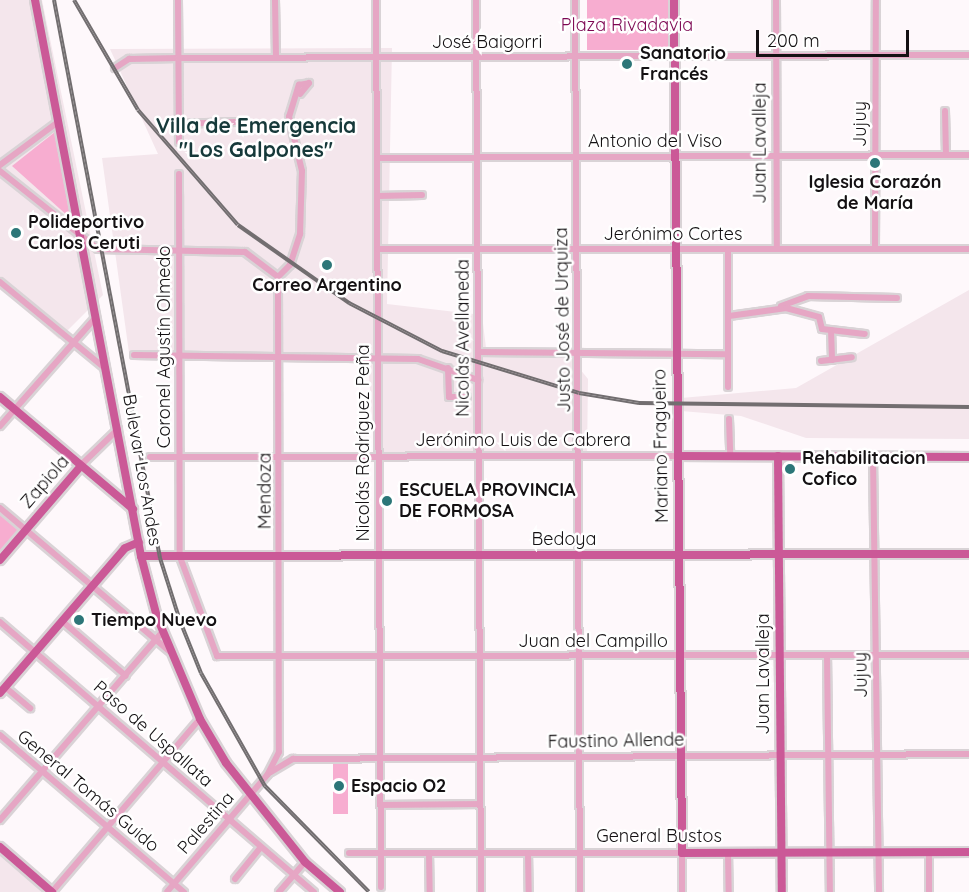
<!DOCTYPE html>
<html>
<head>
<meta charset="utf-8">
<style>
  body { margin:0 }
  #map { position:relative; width:969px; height:892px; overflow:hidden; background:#fef8fb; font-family:Quicksand,sans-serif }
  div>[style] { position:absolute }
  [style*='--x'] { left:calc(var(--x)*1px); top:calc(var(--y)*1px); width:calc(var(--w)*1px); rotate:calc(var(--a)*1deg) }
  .built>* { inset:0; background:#f4e6ec }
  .green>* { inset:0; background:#f7add0; transform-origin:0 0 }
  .roads { filter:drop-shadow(2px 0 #d9d3d6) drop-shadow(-2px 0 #d9d3d6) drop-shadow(0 2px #d9d3d6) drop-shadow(0 -2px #d9d3d6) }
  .minor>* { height:6px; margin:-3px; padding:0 3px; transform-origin:3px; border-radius:3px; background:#e6a6c4 }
  .major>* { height:8px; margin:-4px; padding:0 4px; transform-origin:4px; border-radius:4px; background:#cb5997 }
  .rail>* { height:4px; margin-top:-2px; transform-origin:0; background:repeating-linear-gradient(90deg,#fff 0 4.5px,#726e70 0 9px); box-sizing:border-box; border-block:2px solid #726e70 }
  .dots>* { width:16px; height:16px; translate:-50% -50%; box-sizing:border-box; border:3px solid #fff; border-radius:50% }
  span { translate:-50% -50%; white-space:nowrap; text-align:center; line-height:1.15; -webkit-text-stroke:5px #fff; paint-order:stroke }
  .park-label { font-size:18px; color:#7d0652 }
  .street-label { font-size:18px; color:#141113 }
  .poi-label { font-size:18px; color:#141113; font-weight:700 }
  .left { translate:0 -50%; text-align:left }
  .quarter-label { font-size:21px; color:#16393a; font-weight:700 }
  .scale { position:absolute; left:756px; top:30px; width:153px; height:27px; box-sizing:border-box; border:3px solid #141113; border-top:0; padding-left:8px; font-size:18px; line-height:21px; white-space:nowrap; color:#141113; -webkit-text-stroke:4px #fff; paint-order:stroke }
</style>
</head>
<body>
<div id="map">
  <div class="built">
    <div style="clip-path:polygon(0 0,42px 0,103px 295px,59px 339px,0 287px)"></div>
    <div style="clip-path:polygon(392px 48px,387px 304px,482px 315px,487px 356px,571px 358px,588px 379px,587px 458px,375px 459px,368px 363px,130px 360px,102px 158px,158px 154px,110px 49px)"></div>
    <div style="clip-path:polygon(969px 290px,969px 439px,806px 438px,741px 416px,681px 411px,681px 398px,796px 388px)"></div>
    <div style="clip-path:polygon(0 854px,45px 892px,0 892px)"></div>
  </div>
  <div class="green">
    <div style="left:587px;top:0;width:81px;height:50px"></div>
    <div style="clip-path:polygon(55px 132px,71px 213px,69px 217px,12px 166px)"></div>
    <div style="clip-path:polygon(0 511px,20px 528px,0 551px)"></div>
    <div style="left:333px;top:758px;width:15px;height:56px"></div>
  </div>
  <div class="roads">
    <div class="minor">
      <div style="--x:178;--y:0;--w:142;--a:89.6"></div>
      <div style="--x:275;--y:0;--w:58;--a:89"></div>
      <div style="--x:376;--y:0;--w:887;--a:89.68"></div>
      <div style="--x:476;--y:0;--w:892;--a:89.68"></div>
      <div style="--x:575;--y:0;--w:892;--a:89.68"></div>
      <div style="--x:776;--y:0;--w:249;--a:89.8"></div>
      <div style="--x:115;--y:68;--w:17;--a:-33"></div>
      <div style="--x:129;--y:59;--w:49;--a:-1.2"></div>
      <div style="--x:178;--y:58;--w:791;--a:-0.22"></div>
      <div style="--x:945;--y:111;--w:44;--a:88.7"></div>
      <div style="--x:178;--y:124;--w:57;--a:-2"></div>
      <div style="--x:378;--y:158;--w:591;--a:-0.29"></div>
      <div style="--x:0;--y:165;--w:72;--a:-36.6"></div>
      <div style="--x:0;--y:171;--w:125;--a:38.5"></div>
      <div style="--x:98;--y:249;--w:147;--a:1.2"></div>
      <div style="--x:245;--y:252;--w:41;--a:37.1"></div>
      <div style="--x:278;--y:277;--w:475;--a:89.9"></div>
      <div style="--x:279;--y:752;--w:25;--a:117"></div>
      <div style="--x:268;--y:774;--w:155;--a:130.6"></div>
      <div style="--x:179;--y:174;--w:383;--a:89.9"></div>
      <div style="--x:180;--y:557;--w:106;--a:69.5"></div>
      <div style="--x:217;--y:656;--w:752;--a:-0.08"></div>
      <div style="--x:378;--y:196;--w:44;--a:-1.3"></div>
      <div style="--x:378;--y:249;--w:591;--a:0"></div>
      <div style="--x:875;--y:249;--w:249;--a:-89.8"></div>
      <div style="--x:278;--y:277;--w:17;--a:-45"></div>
      <div style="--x:290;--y:265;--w:33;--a:-72"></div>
      <div style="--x:300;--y:234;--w:63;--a:-88.2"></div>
      <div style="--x:302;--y:171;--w:56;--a:-103.5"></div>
      <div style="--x:289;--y:117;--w:34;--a:-73"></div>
      <div style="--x:299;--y:85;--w:10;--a:-11"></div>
      <div style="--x:309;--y:83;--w:14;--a:129"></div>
      <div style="--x:0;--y:282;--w:137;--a:39.4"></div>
      <div style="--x:781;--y:306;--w:29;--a:-20"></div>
      <div style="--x:808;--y:296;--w:89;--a:1.3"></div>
      <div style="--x:729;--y:316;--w:58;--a:-8"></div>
      <div style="--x:786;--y:308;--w:34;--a:15"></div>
      <div style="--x:819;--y:317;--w:12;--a:76"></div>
      <div style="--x:822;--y:329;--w:43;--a:6.6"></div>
      <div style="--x:831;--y:330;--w:30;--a:88"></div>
      <div style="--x:478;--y:352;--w:249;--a:0.5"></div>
      <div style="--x:134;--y:355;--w:284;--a:0.8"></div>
      <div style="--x:418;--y:359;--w:64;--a:19.3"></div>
      <div style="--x:821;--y:361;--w:31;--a:-7"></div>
      <div style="--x:448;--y:368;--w:29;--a:88"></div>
      <div style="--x:449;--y:397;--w:18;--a:0"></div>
      <div style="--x:728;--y:387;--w:137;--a:-90"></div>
      <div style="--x:729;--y:419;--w:37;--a:88"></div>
      <div style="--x:0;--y:426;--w:145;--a:-48.6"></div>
      <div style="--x:150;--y:457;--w:528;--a:-0.11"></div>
      <div style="--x:873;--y:457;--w:435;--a:89.2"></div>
      <div style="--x:80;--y:466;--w:53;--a:-44.2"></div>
      <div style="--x:0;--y:508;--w:221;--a:40.2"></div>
      <div style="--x:62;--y:621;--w:84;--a:40.7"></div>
      <div style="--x:0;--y:622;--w:414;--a:40.7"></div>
      <div style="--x:827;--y:655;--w:237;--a:89.3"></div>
      <div style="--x:5;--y:687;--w:33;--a:40"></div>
      <div style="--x:0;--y:735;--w:242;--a:40.5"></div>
      <div style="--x:271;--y:772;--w:26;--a:-31"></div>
      <div style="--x:293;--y:759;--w:676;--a:-0.42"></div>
      <div style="--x:381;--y:805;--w:99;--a:-0.6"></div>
      <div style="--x:0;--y:820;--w:248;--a:-49.2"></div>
      <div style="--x:929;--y:852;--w:40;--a:90"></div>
      <div style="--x:349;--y:853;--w:333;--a:0"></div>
      <div style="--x:682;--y:853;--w:39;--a:90"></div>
      <div style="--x:429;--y:853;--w:39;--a:89"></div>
      <div style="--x:528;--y:853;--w:39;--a:89"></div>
      <div style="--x:728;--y:853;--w:39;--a:89"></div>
      <div style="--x:235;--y:879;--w:41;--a:-50.9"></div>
      <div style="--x:52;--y:892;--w:228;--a:-49.5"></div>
      <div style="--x:279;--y:892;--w:40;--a:-49"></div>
    </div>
    <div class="major">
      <div style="--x:35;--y:0;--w:566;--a:79.21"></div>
      <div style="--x:141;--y:556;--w:63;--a:75.3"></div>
      <div style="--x:157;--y:617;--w:111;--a:67.1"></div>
      <div style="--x:200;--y:719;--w:51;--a:59.4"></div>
      <div style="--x:226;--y:763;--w:127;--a:51.4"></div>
      <div style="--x:305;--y:862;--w:46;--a:40.6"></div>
      <div style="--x:674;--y:0;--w:853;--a:89.46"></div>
      <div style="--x:682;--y:853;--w:287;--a:-0.2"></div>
      <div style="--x:0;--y:397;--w:174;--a:40.1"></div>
      <div style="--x:678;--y:456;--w:291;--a:0.2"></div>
      <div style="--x:778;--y:456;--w:436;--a:89.5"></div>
      <div style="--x:141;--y:556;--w:828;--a:-0.14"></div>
      <div style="--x:0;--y:560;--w:123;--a:-49.3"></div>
      <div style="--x:0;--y:693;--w:191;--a:-49.2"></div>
      <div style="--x:125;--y:548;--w:15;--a:-23"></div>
      <div style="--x:0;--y:847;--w:69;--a:40.9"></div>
    </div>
  </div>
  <div class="rail">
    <div style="--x:54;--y:0;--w:568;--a:79.24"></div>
    <div style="--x:160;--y:558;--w:66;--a:72.4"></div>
    <div style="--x:180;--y:621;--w:56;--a:68"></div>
    <div style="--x:201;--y:673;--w:130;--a:60.5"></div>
    <div style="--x:265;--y:786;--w:148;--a:45.5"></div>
    <div style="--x:74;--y:0;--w:127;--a:59.8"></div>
    <div style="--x:138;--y:110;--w:152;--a:49"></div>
    <div style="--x:238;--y:225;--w:136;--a:35.1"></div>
    <div style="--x:349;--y:303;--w:105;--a:27.3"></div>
    <div style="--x:442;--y:351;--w:143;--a:17"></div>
    <div style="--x:579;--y:393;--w:61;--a:9.5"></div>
    <div style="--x:639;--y:403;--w:330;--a:0.7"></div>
  </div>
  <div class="dots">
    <div style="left:627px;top:64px;background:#2c7678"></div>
    <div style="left:875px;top:163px;background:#2c7678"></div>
    <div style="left:16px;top:233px;background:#2c7678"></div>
    <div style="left:327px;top:265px;background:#2c7678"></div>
    <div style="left:790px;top:469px;background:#2c7678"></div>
    <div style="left:387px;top:501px;background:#2c7678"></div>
    <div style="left:79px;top:620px;background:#2c7678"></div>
    <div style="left:339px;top:786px;background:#2c7678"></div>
  </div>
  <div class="park-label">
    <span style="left:627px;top:25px">Plaza Rivadavia</span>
  </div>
  <div class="street-label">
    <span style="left:487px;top:42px">José Baigorri</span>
    <span style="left:860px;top:124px;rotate:-90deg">Jujuy</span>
    <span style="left:655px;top:141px">Antonio del Viso</span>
    <span style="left:760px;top:143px;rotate:-90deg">Juan Lavalleja</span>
    <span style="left:673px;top:234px">Jerónimo Cortes</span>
    <span style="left:563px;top:320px;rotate:-91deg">Justo José de Urquiza</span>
    <span style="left:463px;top:338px;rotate:-90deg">Nicolás Avellaneda</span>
    <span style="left:164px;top:347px;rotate:-90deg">Coronel Agustín Olmedo</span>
    <span style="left:523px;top:440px">Jerónimo Luis de Cabrera</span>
    <span style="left:363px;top:443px;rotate:-90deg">Nicolás Rodríguez Peña</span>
    <span style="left:661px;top:446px;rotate:-91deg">Mariano Fragueiro</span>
    <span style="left:142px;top:470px;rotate:80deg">Bulevar Los Andes</span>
    <span style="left:45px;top:482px;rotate:-49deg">Zapiola</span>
    <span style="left:265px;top:491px;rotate:-90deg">Mendoza</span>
    <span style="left:564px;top:539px">Bedoya</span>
    <span style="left:593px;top:641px">Juan del Campillo</span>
    <span style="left:763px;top:674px;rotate:-90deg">Juan Lavalleja</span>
    <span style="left:861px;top:675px;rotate:-91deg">Jujuy</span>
    <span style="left:153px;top:734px;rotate:41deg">Paso de Uspallata</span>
    <span style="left:616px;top:741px;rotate:-1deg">Faustino Allende</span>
    <span style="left:88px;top:791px;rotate:40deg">General Tomás Guido</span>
    <span style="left:206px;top:823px;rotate:-49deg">Palestina</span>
    <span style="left:659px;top:836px">General Bustos</span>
  </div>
  <div class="poi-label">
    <span class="left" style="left:640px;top:64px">Sanatorio<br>Francés</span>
    <span style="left:875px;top:193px">Iglesia Corazón<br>de María</span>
    <span class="left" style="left:28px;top:233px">Polideportivo<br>Carlos Ceruti</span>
    <span style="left:327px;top:285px">Correo Argentino</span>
    <span class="left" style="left:802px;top:469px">Rehabilitacion<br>Cofico</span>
    <span class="left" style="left:399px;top:501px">ESCUELA PROVINCIA<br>DE FORMOSA</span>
    <span class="left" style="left:91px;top:620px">Tiempo Nuevo</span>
    <span class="left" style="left:351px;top:786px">Espacio O2</span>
  </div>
  <div class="quarter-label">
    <span style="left:256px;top:137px">Villa de Emergencia<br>"Los Galpones"</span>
  </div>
  <div class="scale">200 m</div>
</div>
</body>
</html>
